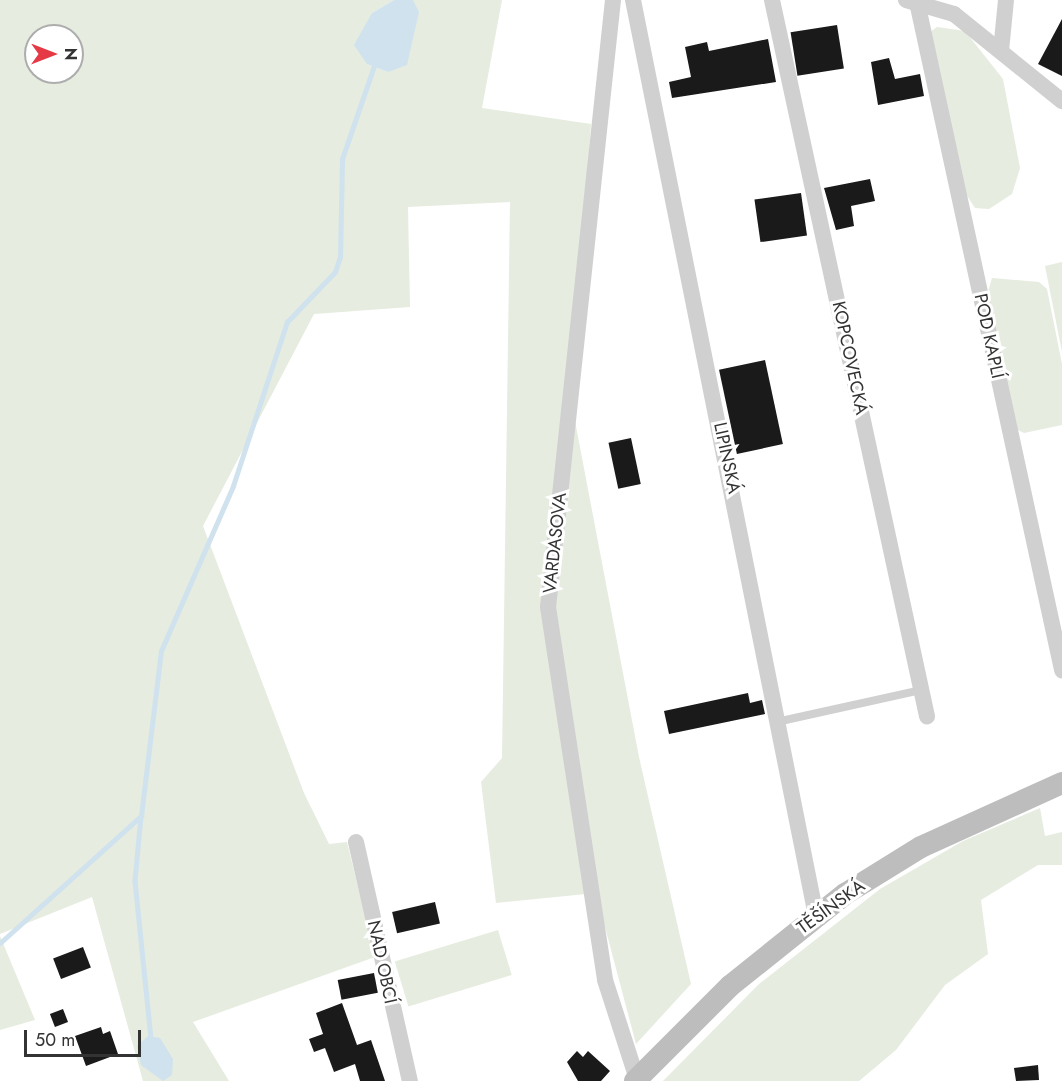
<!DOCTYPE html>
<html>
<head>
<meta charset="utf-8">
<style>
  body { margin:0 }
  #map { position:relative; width:1062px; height:1081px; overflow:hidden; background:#fff; font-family:Jost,sans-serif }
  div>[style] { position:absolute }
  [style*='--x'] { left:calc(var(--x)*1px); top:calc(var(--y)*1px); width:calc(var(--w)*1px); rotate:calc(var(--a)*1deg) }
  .green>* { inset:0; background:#e6ecdf; transform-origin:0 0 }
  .water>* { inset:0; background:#cfe2ee }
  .stream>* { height:4.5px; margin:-2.25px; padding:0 2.25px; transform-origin:2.25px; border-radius:2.25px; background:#cfe2ee }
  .building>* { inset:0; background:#1a1a1a; transform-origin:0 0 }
  .service>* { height:8px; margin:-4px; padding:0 4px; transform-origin:4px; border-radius:4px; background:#d0d0d0 }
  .minor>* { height:16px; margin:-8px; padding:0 8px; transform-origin:8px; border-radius:8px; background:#d0d0d0 }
  .secondary>* { height:22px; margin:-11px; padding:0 11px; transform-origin:11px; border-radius:11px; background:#bdbdbd }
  span { translate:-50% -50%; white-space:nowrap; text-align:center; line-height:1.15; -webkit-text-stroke:6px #fff; paint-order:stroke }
  .street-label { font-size:18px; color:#333 }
  .north { position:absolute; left:24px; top:24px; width:60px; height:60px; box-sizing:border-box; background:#fff; border:2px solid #adadad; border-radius:50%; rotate:90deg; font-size:16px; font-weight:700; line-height:24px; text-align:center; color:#333 }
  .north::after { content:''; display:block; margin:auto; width:21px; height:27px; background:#e63946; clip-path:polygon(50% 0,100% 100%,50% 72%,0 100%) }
  .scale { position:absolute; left:24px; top:1030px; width:117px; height:27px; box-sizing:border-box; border:3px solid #333; border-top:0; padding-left:8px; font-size:18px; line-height:21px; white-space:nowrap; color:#333; -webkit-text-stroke:4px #fff; paint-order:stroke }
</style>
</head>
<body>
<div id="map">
  <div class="green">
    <div style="clip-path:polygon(evenodd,0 0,394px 0,372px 13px,367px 64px,388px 72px,413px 0,502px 0,482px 108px,591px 124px,571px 400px,639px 757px,691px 984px,636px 1044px,596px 893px,496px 903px,481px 782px,502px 758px,510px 202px,408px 207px,410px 307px,314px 314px,203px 526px,304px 793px,329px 844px,347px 842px,375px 957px,193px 1022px,229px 1081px,143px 1081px,92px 897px,0 934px,0 0,36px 36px,72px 36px,72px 72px,36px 72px,36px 36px)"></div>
    <div style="clip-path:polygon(937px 27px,965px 31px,1003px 79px,1020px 168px,1012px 194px,989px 209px,975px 208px,964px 191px,930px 32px)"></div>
    <div style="clip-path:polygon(1062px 262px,1062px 352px,1045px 266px)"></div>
    <div style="clip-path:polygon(992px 278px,1039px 282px,1047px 289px,1062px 364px,1062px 425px,1024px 433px,1016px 429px,987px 295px)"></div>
    <div style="clip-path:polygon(1040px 808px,1045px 836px,1062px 832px,1062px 865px,1038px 865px,981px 900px,988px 954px,945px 985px,896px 1050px,859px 1081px,663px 1081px,759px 984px,880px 889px,963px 841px)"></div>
    <div style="left:498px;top:930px;width:47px;height:108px;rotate:73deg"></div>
    <div style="clip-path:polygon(0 936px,35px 1020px,0 1030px)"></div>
  </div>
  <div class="water">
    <div style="clip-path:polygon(394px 0,413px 0,419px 12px,407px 65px,388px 72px,367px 64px,354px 45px,372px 13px)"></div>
    <div style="clip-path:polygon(148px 1036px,160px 1038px,173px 1059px,172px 1075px,163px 1081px,141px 1065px,137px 1046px)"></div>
  </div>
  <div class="stream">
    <div style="--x:141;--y:816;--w:65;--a:95.3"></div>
    <div style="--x:135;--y:881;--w:159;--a:84.2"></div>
    <div style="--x:0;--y:943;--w:190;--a:-42"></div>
    <div style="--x:141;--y:816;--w:166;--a:-83.1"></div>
    <div style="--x:161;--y:651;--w:180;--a:-66.4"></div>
    <div style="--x:233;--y:486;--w:173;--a:-71.8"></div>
    <div style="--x:287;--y:322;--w:69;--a:-46.2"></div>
    <div style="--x:335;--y:272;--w:16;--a:-72"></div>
    <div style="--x:340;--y:257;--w:98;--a:-88.8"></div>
    <div style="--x:342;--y:159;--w:102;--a:-71"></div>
  </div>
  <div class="building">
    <div style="clip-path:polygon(1062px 19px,1062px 76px,1038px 64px)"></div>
    <div style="left:837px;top:25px;width:44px;height:47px;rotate:81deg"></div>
    <div style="clip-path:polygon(768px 39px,776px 82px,672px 98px,669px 82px,691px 77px,685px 47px,707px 42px,709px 51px)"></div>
    <div style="clip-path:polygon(889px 58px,895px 79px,920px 74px,924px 96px,878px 105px,871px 62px)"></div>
    <div style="clip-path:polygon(870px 179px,875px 201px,851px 206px,854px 226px,836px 230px,824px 188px)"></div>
    <div style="left:801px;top:193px;width:43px;height:47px;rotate:82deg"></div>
    <div style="left:765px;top:360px;width:86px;height:47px;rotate:78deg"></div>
    <div style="left:631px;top:438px;width:47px;height:23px;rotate:78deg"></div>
    <div style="clip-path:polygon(748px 693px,750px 703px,762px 700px,765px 714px,669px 734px,664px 711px)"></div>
    <div style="left:435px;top:902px;width:22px;height:44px;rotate:77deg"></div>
    <div style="left:83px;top:947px;width:22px;height:32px;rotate:69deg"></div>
    <div style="left:374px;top:973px;width:20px;height:37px;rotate:79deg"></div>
    <div style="clip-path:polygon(342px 1003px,357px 1045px,371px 1040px,385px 1081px,360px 1081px,355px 1064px,334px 1072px,325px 1048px,314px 1052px,309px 1039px,323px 1034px,316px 1013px)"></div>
    <div style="left:63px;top:1009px;width:14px;height:14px;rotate:69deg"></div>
    <div style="clip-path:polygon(101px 1027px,103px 1034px,110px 1031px,118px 1054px,86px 1066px,75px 1036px)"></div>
    <div style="clip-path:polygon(577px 1051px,583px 1057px,588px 1051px,610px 1071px,601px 1081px,578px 1081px,567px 1062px)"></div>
    <div style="clip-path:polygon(1038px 1065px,1039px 1080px,1016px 1081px,1014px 1068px)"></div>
  </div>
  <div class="service">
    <div style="--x:781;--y:721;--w:143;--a:-12.5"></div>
  </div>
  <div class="minor">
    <div style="--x:613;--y:0;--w:610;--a:96.11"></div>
    <div style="--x:548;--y:607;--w:377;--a:81.3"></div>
    <div style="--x:605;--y:980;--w:104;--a:72.1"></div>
    <div style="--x:633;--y:0;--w:934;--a:78.7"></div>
    <div style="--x:772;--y:0;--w:733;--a:77.79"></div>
    <div style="--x:906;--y:0;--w:50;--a:16.3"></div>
    <div style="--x:954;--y:14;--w:139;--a:38.9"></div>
    <div style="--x:917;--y:2;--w:684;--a:77.75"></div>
    <div style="--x:1001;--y:51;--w:51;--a:-84.4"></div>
    <div style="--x:356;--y:842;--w:245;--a:77.3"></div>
  </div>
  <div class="secondary">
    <div style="--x:635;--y:1081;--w:134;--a:-45"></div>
    <div style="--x:730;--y:986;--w:147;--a:-38.7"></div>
    <div style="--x:845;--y:894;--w:89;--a:-31.7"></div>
    <div style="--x:921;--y:847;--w:155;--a:-24.4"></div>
  </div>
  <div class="street-label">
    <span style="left:989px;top:336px;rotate:78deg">POD KAPLÍ</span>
    <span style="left:850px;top:358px;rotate:78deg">KOPCOVECKÁ</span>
    <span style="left:727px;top:458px;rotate:78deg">LIPINSKÁ</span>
    <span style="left:555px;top:543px;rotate:-84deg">VARDASOVA</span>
    <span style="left:831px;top:907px;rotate:-36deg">TĚŠÍNSKÁ</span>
    <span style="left:382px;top:962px;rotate:78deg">NAD OBCÍ</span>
  </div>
  <div class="north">N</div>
  <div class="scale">50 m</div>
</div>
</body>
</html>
